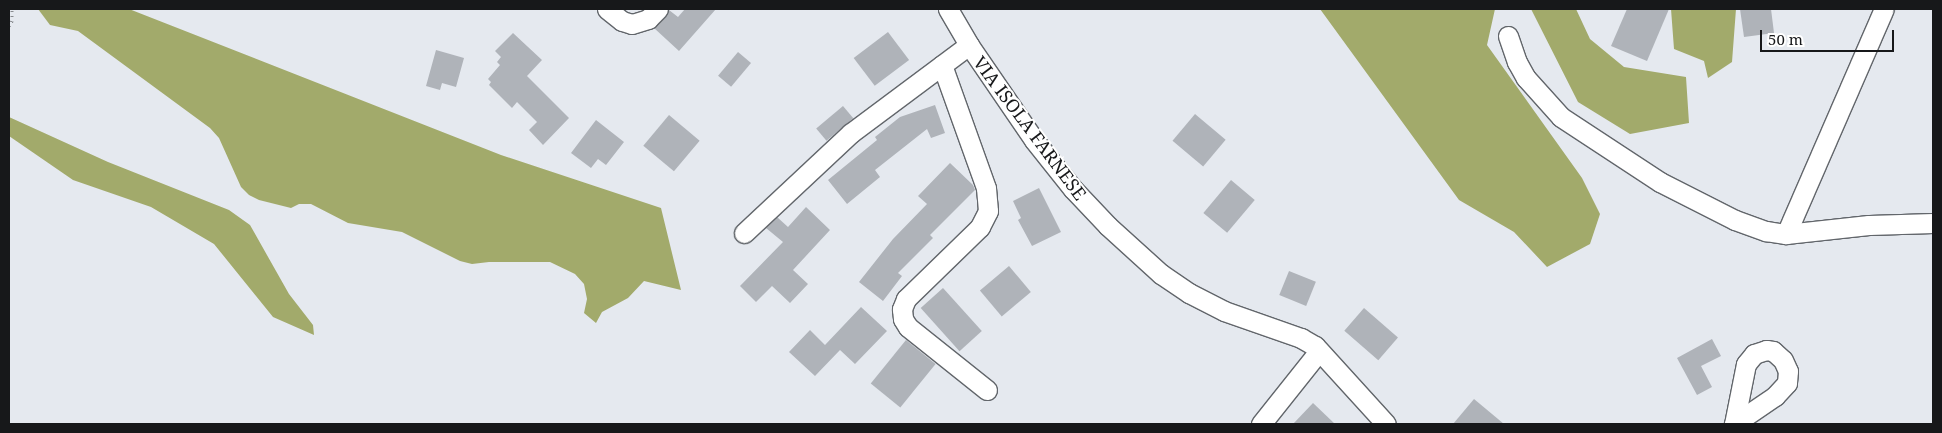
<!DOCTYPE html>
<html>
<head>
<meta charset="utf-8">
<style>
  body { margin:0 }
  #map { position:relative; width:1942px; height:433px; overflow:hidden; background:#e5e9ef; font-family:"Noto Serif",serif }
  div>[style] { position:absolute }
  [style*='--x'] { left:calc(var(--x)*1px); top:calc(var(--y)*1px); width:calc(var(--w)*1px); rotate:calc(var(--a)*1deg) }
  .forest>* { inset:0; background:#a2aa6b }
  .building>* { inset:0; background:#afb3b9; transform-origin:0 0 }
  .path>* { height:3px; margin-top:-1.5px; transform-origin:0; background:repeating-linear-gradient(90deg,#878a8e 0 1px,transparent 0 5px) }
  .roads { filter:drop-shadow(1px 0 #62666b) drop-shadow(-1px 0 #62666b) drop-shadow(0 1px #62666b) drop-shadow(0 -1px #62666b) }
  .minor>* { height:19px; margin:-9.5px; padding:0 9.5px; transform-origin:9.5px; border-radius:9.5px; background:#fff }
  span { translate:-50% -50%; white-space:nowrap; text-align:center; line-height:1.15; -webkit-text-stroke:4px #fff; paint-order:stroke }
  .street-label { font-size:18px; color:#17181a }
  .frame { position:absolute; inset:0; border:10px solid #17181a; pointer-events:none }
  .scale { position:absolute; left:1760px; top:30px; width:134px; height:22px; box-sizing:border-box; border:2px solid #17181a; border-top:0; padding-left:6px; font-size:15px; line-height:18px; white-space:nowrap; color:#17181a; -webkit-text-stroke:4px #fff; paint-order:stroke }
</style>
</head>
<body>
<div id="map">
  <div class="forest">
    <div style="clip-path:polygon(38px 9px,129px 9px,501px 155px,661px 208px,681px 290px,644px 281px,628px 298px,602px 312px,596px 323px,584px 313px,587px 299px,584px 284px,575px 274px,550px 262px,489px 262px,472px 264px,460px 261px,402px 232px,348px 223px,311px 204px,299px 204px,291px 208px,259px 200px,249px 195px,241px 187px,219px 138px,210px 128px,78px 31px,50px 25px)"></div>
    <div style="clip-path:polygon(1320px 9px,1495px 9px,1487px 45px,1582px 178px,1600px 214px,1590px 244px,1547px 267px,1514px 232px,1459px 200px)"></div>
    <div style="clip-path:polygon(1531px 9px,1576px 9px,1590px 39px,1624px 67px,1686px 77px,1689px 123px,1630px 134px,1578px 102px)"></div>
    <div style="clip-path:polygon(1671px 9px,1736px 9px,1732px 62px,1708px 78px,1704px 61px,1674px 49px)"></div>
    <div style="clip-path:polygon(9px 117px,108px 162px,229px 210px,250px 225px,289px 294px,313px 325px,314px 335px,273px 317px,214px 244px,151px 207px,73px 180px,9px 136px)"></div>
  </div>
  <div class="building">
    <div style="clip-path:polygon(685px 9px,716px 9px,679px 51px,654px 28px,666px 17px,669px 10px,678px 17px)"></div>
    <div style="clip-path:polygon(1627px 9px,1669px 9px,1647px 61px,1611px 46px)"></div>
    <div style="clip-path:polygon(1740px 9px,1771px 9px,1774px 33px,1744px 37px)"></div>
    <div style="left:888px;top:32px;width:35px;height:43px;rotate:53deg"></div>
    <div style="clip-path:polygon(513px 33px,542px 60px,527px 76px,569px 118px,543px 145px,529px 130px,537px 122px,517px 102px,512px 108px,489px 85px,491px 82px,488px 79px,500px 65px,497px 62px,501px 57px,495px 51px)"></div>
    <div style="clip-path:polygon(436px 50px,464px 58px,456px 87px,442px 83px,440px 90px,426px 86px)"></div>
    <div style="left:738px;top:52px;width:17px;height:31px;rotate:40deg"></div>
    <div style="clip-path:polygon(935px 105px,945px 133px,931px 138px,927px 129px,875px 170px,880px 177px,847px 204px,828px 180px,877px 140px,875px 137px,900px 117px)"></div>
    <div style="left:843px;top:106px;width:16px;height:35px;rotate:50deg"></div>
    <div style="left:1195px;top:114px;width:40px;height:35px;rotate:40deg"></div>
    <div style="left:669px;top:115px;width:40px;height:40px;rotate:40deg"></div>
    <div style="clip-path:polygon(596px 120px,624px 142px,606px 165px,598px 159px,591px 168px,571px 153px)"></div>
    <div style="clip-path:polygon(950px 163px,973px 185px,975px 190px,930px 235px,933px 238px,898px 273px,902px 276px,883px 301px,859px 282px,893px 239px,927px 204px,918px 196px)"></div>
    <div style="left:1231px;top:180px;width:31px;height:43px;rotate:40deg"></div>
    <div style="clip-path:polygon(1039px 188px,1061px 232px,1032px 246px,1018px 220px,1021px 218px,1013px 201px)"></div>
    <div style="clip-path:polygon(806px 207px,830px 230px,793px 270px,808px 284px,790px 303px,772px 286px,756px 302px,740px 286px,783px 242px,766px 228px,777px 217px,788px 227px)"></div>
    <div style="left:1009px;top:266px;width:34px;height:38px;rotate:50deg"></div>
    <div style="left:1289px;top:271px;width:29px;height:26px;rotate:22deg"></div>
    <div style="left:943px;top:288px;width:58px;height:30px;rotate:48deg"></div>
    <div style="clip-path:polygon(861px 307px,887px 331px,855px 364px,840px 350px,815px 376px,789px 352px,810px 330px,825px 345px)"></div>
    <div style="left:1364px;top:308px;width:45px;height:30px;rotate:41deg"></div>
    <div style="clip-path:polygon(1712px 339px,1721px 356px,1701px 366px,1712px 387px,1697px 395px,1677px 358px)"></div>
    <div style="left:906px;top:340px;width:38px;height:56px;rotate:39deg"></div>
    <div style="clip-path:polygon(1474px 399px,1504px 424px,1453px 424px)"></div>
    <div style="clip-path:polygon(1313px 403px,1335px 424px,1293px 424px)"></div>
  </div>
  <div class="path">
    <div style="--x:9;--y:26;--w:6;--a:-59"></div>
    <div style="--x:12;--y:21;--w:12;--a:-90"></div>
  </div>
  <div class="roads">
    <div class="minor">
      <div style="--x:607;--y:9;--w:19;--a:39"></div>
      <div style="--x:622;--y:21;--w:10;--a:17"></div>
      <div style="--x:632;--y:24;--w:17;--a:-17"></div>
      <div style="--x:648;--y:19;--w:14;--a:-45"></div>
      <div style="--x:948;--y:9;--w:42;--a:59.7"></div>
      <div style="--x:969;--y:45;--w:115;--a:55.6"></div>
      <div style="--x:1034;--y:140;--w:63;--a:51.5"></div>
      <div style="--x:1073;--y:189;--w:51;--a:46.6"></div>
      <div style="--x:1108;--y:226;--w:72;--a:42.2"></div>
      <div style="--x:1161;--y:274;--w:34;--a:34"></div>
      <div style="--x:1189;--y:293;--w:39;--a:27"></div>
      <div style="--x:1224;--y:311;--w:82;--a:19.3"></div>
      <div style="--x:1301;--y:338;--w:16;--a:30"></div>
      <div style="--x:1315;--y:346;--w:105;--a:47.7"></div>
      <div style="--x:1508;--y:36;--w:28;--a:71"></div>
      <div style="--x:1517;--y:62;--w:18;--a:61"></div>
      <div style="--x:1526;--y:78;--w:52;--a:48.1"></div>
      <div style="--x:1561;--y:117;--w:118;--a:33.3"></div>
      <div style="--x:1660;--y:182;--w:84;--a:26.9"></div>
      <div style="--x:1735;--y:220;--w:33;--a:20"></div>
      <div style="--x:1766;--y:231;--w:20;--a:9"></div>
      <div style="--x:1786;--y:234;--w:83;--a:-6.2"></div>
      <div style="--x:1869;--y:225;--w:64;--a:-1.8"></div>
      <div style="--x:942;--y:65;--w:131;--a:70.3"></div>
      <div style="--x:986;--y:188;--w:23;--a:85"></div>
      <div style="--x:988;--y:211;--w:18;--a:117"></div>
      <div style="--x:980;--y:227;--w:103;--a:135.8"></div>
      <div style="--x:906;--y:299;--w:11;--a:112"></div>
      <div style="--x:902;--y:309;--w:10;--a:84"></div>
      <div style="--x:903;--y:319;--w:9;--a:58"></div>
      <div style="--x:908;--y:327;--w:101;--a:38.6"></div>
      <div style="--x:744;--y:233;--w:146;--a:-43.1"></div>
      <div style="--x:851;--y:133;--w:147;--a:-36.7"></div>
      <div style="--x:1786;--y:234;--w:245;--a:-66.5"></div>
      <div style="--x:1766;--y:350;--w:7;--a:8"></div>
      <div style="--x:1773;--y:351;--w:13;--a:42"></div>
      <div style="--x:1783;--y:360;--w:12;--a:66"></div>
      <div style="--x:1788;--y:371;--w:12;--a:95"></div>
      <div style="--x:1787;--y:383;--w:18;--a:133"></div>
      <div style="--x:1775;--y:396;--w:50;--a:145.7"></div>
      <div style="--x:1734;--y:424;--w:61;--a:-78.7"></div>
      <div style="--x:1746;--y:364;--w:13;--a:-51"></div>
      <div style="--x:1754;--y:354;--w:13;--a:-18"></div>
      <div style="--x:1261;--y:424;--w:93;--a:-51.5"></div>
    </div>
  </div>
  <div class="street-label">
    <span style="left:1030px;top:128px;rotate:53deg">VIA ISOLA FARNESE</span>
  </div>
  <div class="frame"></div>
  <div class="scale">50 m</div>
</div>
</body>
</html>
